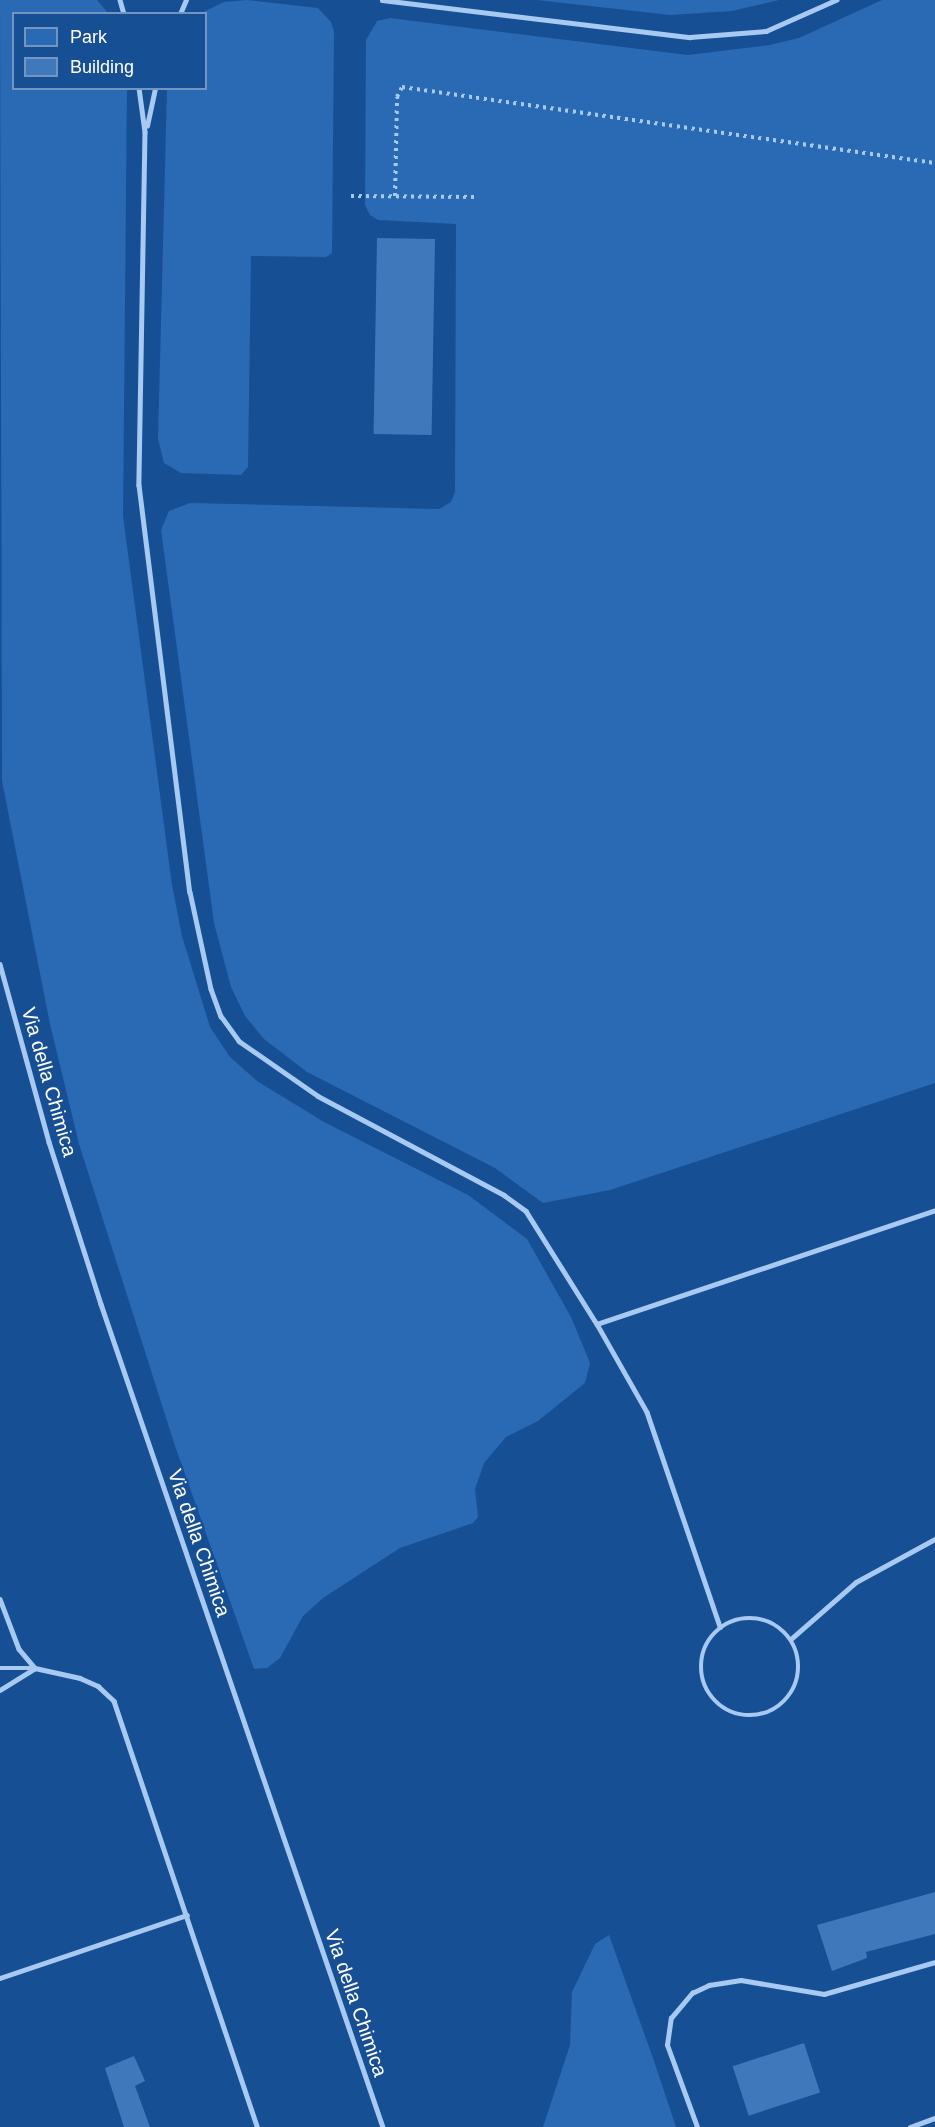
<!DOCTYPE html>
<html>
<head>
<meta charset="utf-8">
<style>
  body { margin:0 }
  #map { position:relative; width:935px; height:2127px; overflow:hidden; background:#174f95; font-family:Arial,sans-serif }
  div>[style] { position:absolute }
  [style*='--x'] { left:calc(var(--x)*1px); top:calc(var(--y)*1px); width:calc(var(--w)*1px); rotate:calc(var(--a)*1deg) }
  .green>* { inset:0; background:#2a69b3 }
  .building>* { inset:0; background:#4078bc; transform-origin:0 0 }
  .path>* { height:4px; margin-top:-2px; transform-origin:0; background:repeating-linear-gradient(90deg,#a8c9f1 0 3px,transparent 0 7.5px) }
  .lane>* { height:4.5px; margin:-2.25px; padding:0 2.25px; transform-origin:2.25px; border-radius:2.25px; background:#a8c9f1 }
  .lane>.ring { margin:-2.25px; padding:0; box-sizing:content-box; background:none; border:4.5px solid #a8c9f1; border-radius:50% }
  span { translate:-50% -50%; white-space:nowrap; text-align:center; line-height:1.15; -webkit-text-stroke:4.5px #174f95; paint-order:stroke }
  .street-label { font-size:20px; color:#fff }
  .legend { position:absolute; left:12px; top:12px; width:195px; height:78px; box-sizing:border-box; background:#174f95; border:2px solid #7495bf; margin:0; padding:8px 10px; list-style:none; font-size:18px; color:#fff }
  .legend li { display:flex; align-items:center; gap:12px; height:30px }
  .legend b { width:30px; border:2px solid #7495bf }
</style>
</head>
<body>
<div id="map">
  <div class="green">
    <div style="clip-path:polygon(0 0,97px 0,108px 13px,14px 14px,14px 88px,127px 89px,123px 516px,172px 885px,182px 936px,210px 1027px,230px 1057px,257px 1081px,324px 1122px,468px 1195px,527px 1239px,571px 1317px,590px 1363px,585px 1383px,538px 1421px,506px 1437px,484px 1463px,475px 1489px,478px 1517px,473px 1523px,400px 1548px,323px 1598px,303px 1616px,280px 1658px,267px 1668px,254px 1669px,235px 1615px,175px 1446px,79px 1144px,50px 1024px,2px 781px)"></div>
    <div style="clip-path:polygon(247px 0,318px 8px,331px 22px,334px 31px,332px 253px,326px 257px,251px 256px,248px 467px,241px 475px,181px 473px,164px 463px,158px 439px,167px 89px,206px 88px,206px 14px,201px 13px,224px 2px)"></div>
    <div style="clip-path:polygon(537px 0,779px 0,732px 11px,670px 15px)"></div>
    <div style="clip-path:polygon(882px 0,935px 0,935px 1083px,610px 1190px,543px 1203px,495px 1168px,307px 1072px,264px 1039px,245px 1016px,231px 987px,214px 923px,161px 530px,169px 511px,190px 503px,439px 509px,451px 502px,455px 492px,456px 224px,378px 220px,370px 215px,365px 205px,366px 40px,377px 21px,390px 18px,688px 55px,770px 45px,799px 38px)"></div>
    <div style="clip-path:polygon(609px 1935px,654px 2061px,676px 2127px,543px 2127px,570px 2045px,572px 1992px,595px 1944px)"></div>
  </div>
  <div class="building">
    <div style="left:377px;top:238px;width:58px;height:196px;rotate:1deg"></div>
    <div style="clip-path:polygon(935px 1892px,935px 1934px,866px 1952px,867px 1958px,832px 1971px,817px 1925px)"></div>
    <div style="left:804px;top:2043px;width:52px;height:75px;rotate:72deg"></div>
    <div style="clip-path:polygon(134px 2056px,145px 2081px,135px 2086px,150px 2127px,124px 2127px,105px 2068px)"></div>
  </div>
  <div class="path">
    <div style="--x:351;--y:196;--w:127;--a:0.5"></div>
    <div style="--x:395;--y:196;--w:99;--a:-88.8"></div>
    <div style="--x:397;--y:97;--w:11;--a:-63"></div>
    <div style="--x:402;--y:87;--w:538;--a:8.12"></div>
  </div>
  <div class="lane">
    <div style="--x:120;--y:0;--w:15;--a:74"></div>
    <div style="--x:382;--y:0;--w:310;--a:6.9"></div>
    <div style="--x:690;--y:37;--w:76;--a:-4.5"></div>
    <div style="--x:766;--y:31;--w:77;--a:-23.9"></div>
    <div style="--x:180;--y:14;--w:15;--a:-67"></div>
    <div style="--x:139;--y:88;--w:44;--a:82.2"></div>
    <div style="--x:145;--y:132;--w:353;--a:91"></div>
    <div style="--x:139;--y:485;--w:410;--a:82.9"></div>
    <div style="--x:190;--y:892;--w:99;--a:77.8"></div>
    <div style="--x:211;--y:989;--w:29;--a:70"></div>
    <div style="--x:221;--y:1016;--w:31;--a:54"></div>
    <div style="--x:239;--y:1041;--w:96;--a:34.8"></div>
    <div style="--x:318;--y:1096;--w:211;--a:28"></div>
    <div style="--x:504;--y:1195;--w:27;--a:36"></div>
    <div style="--x:526;--y:1211;--w:133;--a:57.9"></div>
    <div style="--x:597;--y:1324;--w:101;--a:60.4"></div>
    <div style="--x:647;--y:1412;--w:227;--a:71.2"></div>
    <div style="--x:147;--y:126;--w:39;--a:-78"></div>
    <div style="--x:0;--y:964;--w:185;--a:74.6"></div>
    <div style="--x:49;--y:1142;--w:170;--a:72.2"></div>
    <div style="--x:101;--y:1304;--w:870;--a:71.09"></div>
    <div style="--x:597;--y:1324;--w:357;--a:-18.6"></div>
    <div style="--x:0;--y:1599;--w:53;--a:69.2"></div>
    <div style="--x:19;--y:1649;--w:25;--a:50"></div>
    <div class="ring" style="left:701px;top:1618px;width:93.5px;height:93.5px"></div>
    <div style="--x:791;--y:1639;--w:86;--a:-41.2"></div>
    <div style="--x:856;--y:1582;--w:90;--a:-28.6"></div>
    <div style="--x:0;--y:1668;--w:35;--a:0"></div>
    <div style="--x:35;--y:1668;--w:46;--a:12.5"></div>
    <div style="--x:80;--y:1678;--w:20;--a:24"></div>
    <div style="--x:98;--y:1686;--w:22;--a:43"></div>
    <div style="--x:114;--y:1701;--w:449;--a:71.4"></div>
    <div style="--x:0;--y:1690;--w:39;--a:-32"></div>
    <div style="--x:0;--y:1978;--w:197;--a:-18.6"></div>
    <div style="--x:697;--y:2127;--w:87;--a:-110.1"></div>
    <div style="--x:667;--y:2045;--w:27;--a:-82"></div>
    <div style="--x:671;--y:2018;--w:33;--a:-50"></div>
    <div style="--x:692;--y:1993;--w:19;--a:-25"></div>
    <div style="--x:709;--y:1985;--w:32;--a:-9"></div>
    <div style="--x:741;--y:1980;--w:84;--a:9.6"></div>
    <div style="--x:824;--y:1994;--w:116;--a:-16.1"></div>
    <div style="--x:910;--y:2127;--w:27;--a:-20"></div>
  </div>
  <div class="street-label">
    <span style="left:49px;top:1082px;rotate:74deg">Via della Chimica</span>
    <span style="left:199px;top:1543px;rotate:71deg">Via della Chimica</span>
    <span style="left:356px;top:2003px;rotate:71deg">Via della Chimica</span>
  </div>
  <ul class="legend">
  <li><b style="height:16px;background:#2a69b3"></b>Park</li>
  <li><b style="height:16px;background:#4078bc"></b>Building</li>
  </ul>
</div>
</body>
</html>
